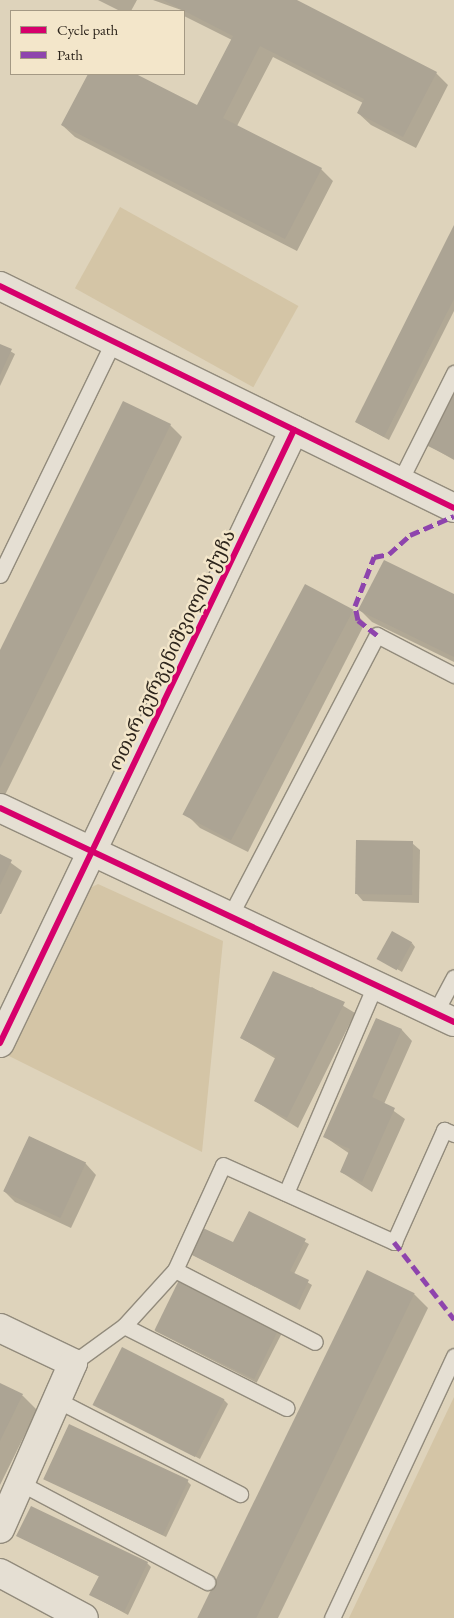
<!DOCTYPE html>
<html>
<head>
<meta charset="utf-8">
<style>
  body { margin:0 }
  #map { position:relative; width:454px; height:1618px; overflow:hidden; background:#ded3bb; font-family:"EB Garamond","Noto Serif Georgian",serif }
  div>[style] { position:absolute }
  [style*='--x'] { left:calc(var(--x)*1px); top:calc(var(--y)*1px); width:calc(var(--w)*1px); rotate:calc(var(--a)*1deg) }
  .green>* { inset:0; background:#d4c5a6; transform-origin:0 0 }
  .shadow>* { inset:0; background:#0003; transform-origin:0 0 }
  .building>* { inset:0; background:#aca494; transform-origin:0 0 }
  .roads { filter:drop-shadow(1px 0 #928b7c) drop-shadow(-1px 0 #928b7c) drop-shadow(0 1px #928b7c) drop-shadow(0 -1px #928b7c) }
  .service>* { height:15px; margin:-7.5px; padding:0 7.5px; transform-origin:7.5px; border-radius:7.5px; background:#e5dfd3 }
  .minor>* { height:28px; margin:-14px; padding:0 14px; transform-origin:14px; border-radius:14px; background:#e5dfd3 }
  .quiet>* { height:5px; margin-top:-2.5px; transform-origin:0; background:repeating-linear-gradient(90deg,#8e44ad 0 10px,transparent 0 15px) }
  .cycleway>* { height:6px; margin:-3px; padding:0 3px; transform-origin:3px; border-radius:3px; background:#d6006c }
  span { translate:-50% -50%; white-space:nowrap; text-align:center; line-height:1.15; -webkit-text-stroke:5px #f3e6ca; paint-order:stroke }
  .street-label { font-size:19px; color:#2d251c }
  .legend { position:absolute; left:10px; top:10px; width:175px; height:65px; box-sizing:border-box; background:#f3e6ca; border:1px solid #a49984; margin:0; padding:6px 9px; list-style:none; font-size:15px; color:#2d251c }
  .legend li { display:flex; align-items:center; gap:10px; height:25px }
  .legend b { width:25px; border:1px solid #a49984 }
</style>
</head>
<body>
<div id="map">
  <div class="green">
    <div style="left:120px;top:207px;width:204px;height:93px;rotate:29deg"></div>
    <div style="clip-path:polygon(98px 884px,223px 941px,202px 1152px,5px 1054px,84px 891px)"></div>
    <div style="clip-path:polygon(454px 1397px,454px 1618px,349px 1618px)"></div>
  </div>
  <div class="shadow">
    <div style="clip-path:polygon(98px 0,137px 0,131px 11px,120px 11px)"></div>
    <div style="clip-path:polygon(153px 0,294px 0,436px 73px,448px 85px,416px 148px,371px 125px,358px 113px,363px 103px,273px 57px,237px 126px,321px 169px,333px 181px,297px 251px,75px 137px,62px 125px,89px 74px,133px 74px,197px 107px,232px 40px,184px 16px,184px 11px)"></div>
    <div style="clip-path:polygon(454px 228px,454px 311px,389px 440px,356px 422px)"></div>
    <div style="clip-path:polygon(0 345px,15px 354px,0 386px)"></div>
    <div style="clip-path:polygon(454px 388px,454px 460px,426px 444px)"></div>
    <div style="clip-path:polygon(170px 425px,182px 437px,4px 797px,0 795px,0 653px)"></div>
    <div style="clip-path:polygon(454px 595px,454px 662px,372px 622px,360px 610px)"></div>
    <div style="clip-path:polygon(353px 611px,365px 623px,248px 852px,200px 828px,188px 816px)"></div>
    <div style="clip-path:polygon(412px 843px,420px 850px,419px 903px,363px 901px,356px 893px)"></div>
    <div style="clip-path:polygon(0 855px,22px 871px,1px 914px,0 914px)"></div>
    <div style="clip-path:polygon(412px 943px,415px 947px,402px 972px,379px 958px)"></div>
    <div style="clip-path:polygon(312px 987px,355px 1013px,298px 1128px,255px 1101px,276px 1059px,241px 1038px)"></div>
    <div style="clip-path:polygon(377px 1019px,402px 1030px,412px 1041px,384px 1104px,405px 1119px,372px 1192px,341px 1172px,350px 1154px,325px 1137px)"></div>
    <div style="clip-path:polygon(30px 1137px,86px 1164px,96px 1175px,71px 1228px,15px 1202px,4px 1191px)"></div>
    <div style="clip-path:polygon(249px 1212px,309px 1244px,294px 1274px,312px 1285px,300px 1310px,191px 1254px,233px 1244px)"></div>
    <div style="left:180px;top:1282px;width:114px;height:55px;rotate:27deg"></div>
    <div style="clip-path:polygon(414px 1294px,428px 1308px,278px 1618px,200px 1618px)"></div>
    <div style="clip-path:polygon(0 1384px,23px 1396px,37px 1410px,0 1485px)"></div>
    <div style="clip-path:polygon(224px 1400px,228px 1404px,200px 1459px,95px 1404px)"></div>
    <div style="clip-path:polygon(45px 1479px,187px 1481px,191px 1485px,166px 1537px)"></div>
    <div style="clip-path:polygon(18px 1536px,147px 1563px,151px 1567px,128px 1615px,91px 1595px,100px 1577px)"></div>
  </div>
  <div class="building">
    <div style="clip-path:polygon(163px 0,297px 0,437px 72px,403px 137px,357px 113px,364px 99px,260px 46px,223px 118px,322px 168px,285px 239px,61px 125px,88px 74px,136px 74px,197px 105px,233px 36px)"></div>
    <div style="clip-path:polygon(454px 225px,454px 299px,384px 437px,355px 422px)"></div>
    <div style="clip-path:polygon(0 344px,12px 349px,0 375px)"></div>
    <div style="clip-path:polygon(454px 386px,454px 459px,424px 444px)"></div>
    <div style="clip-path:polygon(123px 401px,171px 424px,0 768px,0 650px)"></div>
    <div style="clip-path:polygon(384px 560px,454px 594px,454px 657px,358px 610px)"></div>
    <div style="left:305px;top:584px;width:55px;height:261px;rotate:28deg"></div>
    <div style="left:356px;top:840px;width:57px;height:54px;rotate:1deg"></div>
    <div style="clip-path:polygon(0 854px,12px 860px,0 885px)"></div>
    <div style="left:392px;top:931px;width:23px;height:32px;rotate:29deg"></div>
    <div style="clip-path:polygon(273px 971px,345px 1002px,287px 1118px,254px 1101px,276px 1056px,240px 1038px)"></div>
    <div style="clip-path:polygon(376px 1018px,402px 1029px,372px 1097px,395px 1108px,362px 1182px,340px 1172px,350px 1149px,323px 1137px)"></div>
    <div style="left:29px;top:1136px;width:63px;height:61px;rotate:25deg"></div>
    <div style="clip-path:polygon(249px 1211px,306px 1239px,290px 1271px,309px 1280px,296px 1307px,190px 1254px,203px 1228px,233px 1242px)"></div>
    <div style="left:367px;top:1270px;width:53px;height:387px;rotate:26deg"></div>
    <div style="left:179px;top:1280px;width:111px;height:56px;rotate:26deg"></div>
    <div style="left:122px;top:1347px;width:115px;height:65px;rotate:27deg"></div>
    <div style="clip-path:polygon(0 1383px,23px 1394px,0 1441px)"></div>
    <div style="left:69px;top:1424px;width:132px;height:61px;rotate:25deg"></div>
    <div style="clip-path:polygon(31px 1506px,148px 1562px,124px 1612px,89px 1595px,99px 1576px,16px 1536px)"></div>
  </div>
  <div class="roads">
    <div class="service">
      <div style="--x:400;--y:481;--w:121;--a:-63.4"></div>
      <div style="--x:0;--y:575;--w:259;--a:-64.1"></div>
      <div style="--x:230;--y:916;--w:317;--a:-62.4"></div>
      <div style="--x:377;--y:635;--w:87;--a:27.5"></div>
      <div style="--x:436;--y:1011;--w:38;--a:-62"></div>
      <div style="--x:286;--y:1193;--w:228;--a:-66.8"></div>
      <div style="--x:175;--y:1270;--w:157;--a:27.2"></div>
      <div style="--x:124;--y:1326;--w:182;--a:26.8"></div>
      <div style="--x:73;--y:1363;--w:63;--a:-36"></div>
      <div style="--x:124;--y:1326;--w:76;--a:-47.7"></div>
      <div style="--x:175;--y:1270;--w:115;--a:-65.4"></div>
      <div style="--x:223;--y:1165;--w:188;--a:24.2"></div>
      <div style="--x:394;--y:1242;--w:123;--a:-65.9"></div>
      <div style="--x:444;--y:1130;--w:11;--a:22"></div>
      <div style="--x:57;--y:1400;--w:206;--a:27.2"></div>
      <div style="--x:20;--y:1483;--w:212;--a:27.9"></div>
      <div style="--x:332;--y:1618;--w:289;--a:-65"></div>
    </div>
    <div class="minor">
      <div style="--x:0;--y:286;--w:505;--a:26.06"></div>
      <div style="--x:0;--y:808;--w:502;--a:25.24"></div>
      <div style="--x:0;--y:1043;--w:680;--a:-64.38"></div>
      <div style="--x:0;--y:1328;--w:81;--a:25.6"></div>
      <div style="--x:73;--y:1363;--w:181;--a:113.7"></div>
      <div style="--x:0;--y:1573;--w:95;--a:28.2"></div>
    </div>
  </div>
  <div class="quiet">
    <div style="--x:377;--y:635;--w:24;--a:-142"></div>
    <div style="--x:358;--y:620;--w:14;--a:-102"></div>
    <div style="--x:355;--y:606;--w:53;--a:-68.8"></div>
    <div style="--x:374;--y:557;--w:15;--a:-11"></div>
    <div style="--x:389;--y:554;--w:28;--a:-42"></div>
    <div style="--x:410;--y:535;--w:48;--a:-23.4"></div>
    <div style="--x:394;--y:1242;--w:98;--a:52.1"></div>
  </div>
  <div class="cycleway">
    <div style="--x:0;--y:286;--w:505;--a:26.06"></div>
    <div style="--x:0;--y:808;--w:502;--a:25.24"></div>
    <div style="--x:0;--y:1043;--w:680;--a:-64.38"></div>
  </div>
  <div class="street-label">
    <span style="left:172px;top:650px;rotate:-64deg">ოთარ გურგენიშვილის ქუჩა</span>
  </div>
  <ul class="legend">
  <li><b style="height:6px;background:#d6006c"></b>Cycle path</li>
  <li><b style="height:6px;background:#8e44ad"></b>Path</li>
  </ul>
</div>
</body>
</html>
